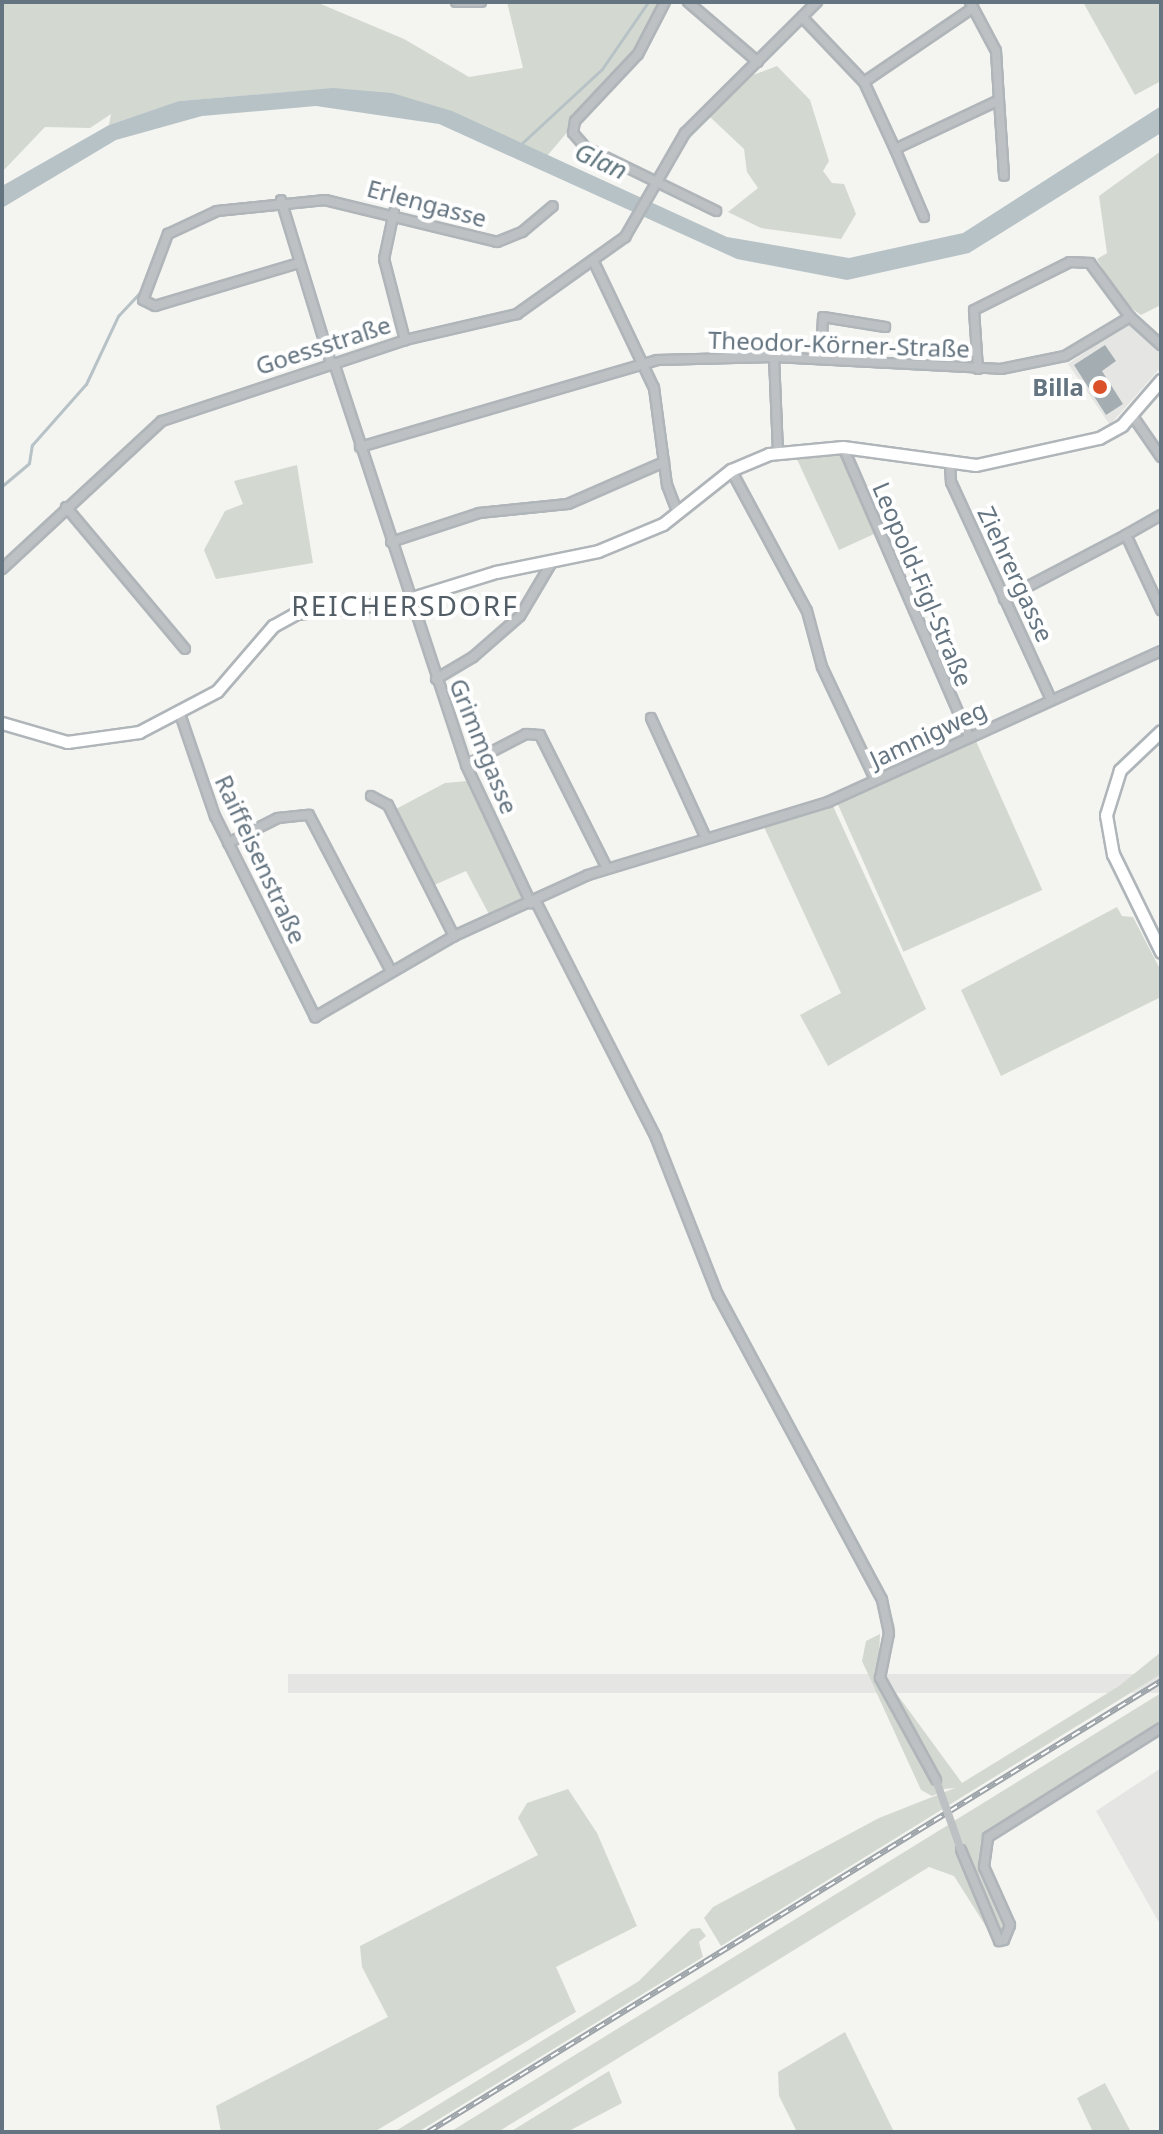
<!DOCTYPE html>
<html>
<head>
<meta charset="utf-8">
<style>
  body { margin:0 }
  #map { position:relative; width:1163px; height:2134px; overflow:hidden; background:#f4f4f0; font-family:"Noto Sans",sans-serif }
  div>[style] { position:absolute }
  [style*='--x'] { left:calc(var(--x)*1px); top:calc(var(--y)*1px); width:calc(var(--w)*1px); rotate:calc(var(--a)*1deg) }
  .built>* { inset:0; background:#e5e6e4; transform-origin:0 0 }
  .green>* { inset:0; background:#d3d9d0; transform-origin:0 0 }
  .water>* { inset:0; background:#b7c2c7 }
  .stream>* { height:3px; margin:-1.5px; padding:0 1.5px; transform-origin:1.5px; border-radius:1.5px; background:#b7c2c7 }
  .building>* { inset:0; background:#a4adb1 }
  .roads { filter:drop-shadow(2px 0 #afb5b9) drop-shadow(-2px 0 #afb5b9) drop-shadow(0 2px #afb5b9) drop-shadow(0 -2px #afb5b9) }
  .street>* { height:8px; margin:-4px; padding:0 4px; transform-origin:4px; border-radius:4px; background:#bdc1c4 }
  .secondary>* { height:11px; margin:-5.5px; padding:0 5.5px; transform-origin:5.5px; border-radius:5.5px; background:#fff }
  .rail>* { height:6px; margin-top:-3px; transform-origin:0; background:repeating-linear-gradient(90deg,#fff 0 9px,#9ca3a8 0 18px); box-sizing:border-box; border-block:2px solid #9ca3a8 }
  .street-bridge>* { height:8px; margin:-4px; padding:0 4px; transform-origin:4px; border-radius:4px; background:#bdc1c4 }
  .dots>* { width:22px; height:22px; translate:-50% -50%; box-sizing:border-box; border:4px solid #fff; border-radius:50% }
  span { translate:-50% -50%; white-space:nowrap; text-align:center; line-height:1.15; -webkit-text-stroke:8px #fff; paint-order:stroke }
  .street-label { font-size:24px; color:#647480 }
  .poi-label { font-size:24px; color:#647480; font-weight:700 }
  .right { translate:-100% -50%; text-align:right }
  .water-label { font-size:26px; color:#60767e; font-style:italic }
  .quarter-label { font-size:28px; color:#525d66; letter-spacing:2px }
  .frame { position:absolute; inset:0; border:4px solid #647480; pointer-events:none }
</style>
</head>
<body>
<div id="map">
  <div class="built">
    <div style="clip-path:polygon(1132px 320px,1161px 355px,1161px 367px,1110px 425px,1068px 364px)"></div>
    <div style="left:1161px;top:1674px;width:19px;height:873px;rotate:90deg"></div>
    <div style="clip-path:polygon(1161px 1768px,1161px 1926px,1096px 1811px)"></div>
  </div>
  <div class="green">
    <div style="clip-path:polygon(2px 2px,316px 2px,404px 39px,469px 77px,523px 68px,507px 2px,661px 2px,638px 49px,547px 156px,483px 130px,315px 90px,180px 101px,109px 125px,111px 114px,90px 128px,45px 127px,2px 172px)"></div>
    <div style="clip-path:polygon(1083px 2px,1161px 2px,1161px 81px,1135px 95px)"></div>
    <div style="clip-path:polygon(777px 66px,810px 100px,829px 161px,823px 171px,832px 183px,844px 184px,856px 214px,841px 239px,761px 228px,728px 212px,758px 188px,747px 172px,744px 149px,709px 116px,753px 75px)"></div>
    <div style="clip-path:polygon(1161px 151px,1161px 305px,1141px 315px,1121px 301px,1097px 259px,1107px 253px,1099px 196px)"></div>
    <div style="clip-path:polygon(841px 453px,874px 534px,839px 550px,795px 455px)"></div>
    <div style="clip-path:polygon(297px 465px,313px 563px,216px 579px,204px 550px,225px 511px,243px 504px,234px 481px)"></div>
    <div style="left:976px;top:741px;width:163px;height:152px;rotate:66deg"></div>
    <div style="clip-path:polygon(467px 781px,522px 896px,521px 904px,490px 916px,466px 871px,432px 886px,394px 810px,445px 783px)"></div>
    <div style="clip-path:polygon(833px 806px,926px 1009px,828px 1066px,800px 1015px,841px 993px,764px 827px)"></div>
    <div style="clip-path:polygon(1117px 907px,1122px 916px,1133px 917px,1161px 971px,1161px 997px,1001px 1076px,961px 990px)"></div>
    <div style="clip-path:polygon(887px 1599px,895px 1627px,885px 1664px,888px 1682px,962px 1783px,1119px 1686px,1161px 1652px,1161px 1674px,721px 1946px,704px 1918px,713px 1907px,879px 1818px,955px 1788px,943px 1789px,882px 1677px,893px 1631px)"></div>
    <div style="clip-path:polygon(880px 1634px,878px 1679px,928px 1768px,937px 1794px,932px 1796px,921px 1790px,862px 1661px,866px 1641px)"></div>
    <div style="clip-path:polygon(1161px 1693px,1161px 1726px,984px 1837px,981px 1868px,1007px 1923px,1000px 1933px,954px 1821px)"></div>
    <div style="clip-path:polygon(568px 1789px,597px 1833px,637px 1926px,556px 1967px,576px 2012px,374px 2132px,221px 2132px,216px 2106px,388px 2017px,362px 1967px,360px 1946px,538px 1855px,518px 1818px,527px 1803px)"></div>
    <div style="clip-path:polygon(948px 1825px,992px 1936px,954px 1876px,929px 1867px,498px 2132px,450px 2132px)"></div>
    <div style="clip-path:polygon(700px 1928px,706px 1936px,699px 1942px,703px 1957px,418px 2132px,394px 2132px,639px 1981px,691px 1929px)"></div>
    <div style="clip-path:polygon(845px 2032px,894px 2132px,797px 2132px,779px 2096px,778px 2072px)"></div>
    <div style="clip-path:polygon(609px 2071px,622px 2103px,567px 2132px,510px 2132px)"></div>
    <div style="clip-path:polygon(1105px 2083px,1131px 2132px,1093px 2132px,1077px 2098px)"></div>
  </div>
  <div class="water">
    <div style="clip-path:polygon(333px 88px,392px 93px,452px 111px,727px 237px,849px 258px,963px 233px,1161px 106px,1161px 133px,969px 253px,847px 280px,737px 259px,439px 124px,316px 106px,202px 116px,116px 140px,2px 208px,2px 186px,109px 125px,179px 101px)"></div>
  </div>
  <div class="stream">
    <div style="--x:521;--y:144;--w:110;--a:-42.8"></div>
    <div style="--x:602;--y:69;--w:81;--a:-55.5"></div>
    <div style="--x:2;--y:486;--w:35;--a:-40"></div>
    <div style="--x:29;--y:463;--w:18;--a:-81"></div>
    <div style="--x:32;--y:445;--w:81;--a:-48.5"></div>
    <div style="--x:86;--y:384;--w:75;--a:-64.8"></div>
    <div style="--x:118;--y:316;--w:33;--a:-47"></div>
  </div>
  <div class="building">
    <div style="clip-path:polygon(1105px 345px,1116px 361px,1102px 371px,1123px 404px,1106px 415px,1074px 365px)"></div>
  </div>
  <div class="roads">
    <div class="street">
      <div style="--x:456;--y:2;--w:25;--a:0"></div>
      <div style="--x:665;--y:2;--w:59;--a:117.4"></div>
      <div style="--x:638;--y:54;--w:92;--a:133.2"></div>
      <div style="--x:575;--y:121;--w:12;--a:99"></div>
      <div style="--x:573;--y:133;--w:18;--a:49"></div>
      <div style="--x:585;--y:147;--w:146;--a:26"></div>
      <div style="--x:688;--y:2;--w:92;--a:40.6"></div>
      <div style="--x:970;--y:2;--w:55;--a:62"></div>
      <div style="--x:996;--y:51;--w:49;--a:86.5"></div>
      <div style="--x:802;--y:17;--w:90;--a:46.4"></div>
      <div style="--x:864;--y:82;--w:74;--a:65.2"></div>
      <div style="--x:864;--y:82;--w:132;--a:-34.2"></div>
      <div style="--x:281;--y:200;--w:171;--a:73"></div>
      <div style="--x:394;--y:212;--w:48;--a:102"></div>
      <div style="--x:384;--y:259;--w:84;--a:75.5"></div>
      <div style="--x:924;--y:217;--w:74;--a:-113.1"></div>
      <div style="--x:895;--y:149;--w:115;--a:-25.2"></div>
      <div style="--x:999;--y:100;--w:76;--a:86.2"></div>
      <div style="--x:593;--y:260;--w:142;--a:64.5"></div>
      <div style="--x:654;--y:388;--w:98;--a:82.4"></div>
      <div style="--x:667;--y:485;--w:30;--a:69"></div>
      <div style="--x:299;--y:263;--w:150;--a:163.4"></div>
      <div style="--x:155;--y:306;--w:13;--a:-153"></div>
      <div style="--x:143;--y:300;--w:71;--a:-69.3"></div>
      <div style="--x:168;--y:234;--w:54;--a:-25.1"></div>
      <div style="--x:217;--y:211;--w:109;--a:-5.8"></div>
      <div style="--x:325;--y:200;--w:177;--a:13.7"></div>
      <div style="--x:497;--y:242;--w:27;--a:-22"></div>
      <div style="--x:522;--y:232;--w:40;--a:-40"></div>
      <div style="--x:774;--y:357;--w:95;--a:87.6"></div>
      <div style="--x:821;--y:358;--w:41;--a:-87.2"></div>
      <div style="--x:823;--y:317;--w:63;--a:9.2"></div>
      <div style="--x:334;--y:363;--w:423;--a:71.8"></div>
      <div style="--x:466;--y:765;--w:153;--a:64.8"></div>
      <div style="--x:978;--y:369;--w:59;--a:-93.9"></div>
      <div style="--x:974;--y:310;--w:107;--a:-26.6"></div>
      <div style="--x:1070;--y:262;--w:20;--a:3"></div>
      <div style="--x:1090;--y:263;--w:67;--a:53.5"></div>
      <div style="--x:1132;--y:415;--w:51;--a:55.4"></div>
      <div style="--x:360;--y:447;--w:309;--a:-16.3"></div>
      <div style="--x:657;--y:360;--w:117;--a:-1.5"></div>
      <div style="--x:774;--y:357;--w:227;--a:3"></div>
      <div style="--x:1001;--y:369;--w:65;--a:-11.5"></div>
      <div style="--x:1065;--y:356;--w:76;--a:-31"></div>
      <div style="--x:1130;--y:317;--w:42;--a:42.1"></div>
      <div style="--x:843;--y:447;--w:316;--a:66.5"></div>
      <div style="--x:950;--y:464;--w:18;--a:87"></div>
      <div style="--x:951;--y:482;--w:239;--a:65.3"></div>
      <div style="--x:731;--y:470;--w:160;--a:61.7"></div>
      <div style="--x:807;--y:611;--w:58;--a:75"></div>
      <div style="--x:822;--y:667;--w:124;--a:64.7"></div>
      <div style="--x:66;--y:507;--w:185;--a:50"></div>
      <div style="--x:1161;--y:515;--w:40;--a:150.3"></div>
      <div style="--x:1126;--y:535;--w:83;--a:65"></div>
      <div style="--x:391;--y:542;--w:93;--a:-18.2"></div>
      <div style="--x:479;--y:513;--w:89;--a:-5.8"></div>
      <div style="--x:568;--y:504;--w:105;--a:-23.6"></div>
      <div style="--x:2;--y:569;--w:218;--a:-42.8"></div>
      <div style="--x:162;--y:421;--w:256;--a:-18.4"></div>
      <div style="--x:405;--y:340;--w:115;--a:-13.1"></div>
      <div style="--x:517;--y:314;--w:133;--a:-35.5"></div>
      <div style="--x:625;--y:237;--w:120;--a:-60"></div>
      <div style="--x:685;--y:133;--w:186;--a:-44.8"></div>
      <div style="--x:1004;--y:599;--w:138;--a:-27.7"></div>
      <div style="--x:436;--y:679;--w:43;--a:-30.7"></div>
      <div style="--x:473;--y:657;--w:62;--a:-41.1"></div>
      <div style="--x:520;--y:616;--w:63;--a:-59.3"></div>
      <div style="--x:180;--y:714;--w:108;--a:71.1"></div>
      <div style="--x:215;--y:816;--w:225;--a:63.5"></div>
      <div style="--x:315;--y:1017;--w:161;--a:-30.2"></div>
      <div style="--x:454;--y:936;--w:147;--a:-24.5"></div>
      <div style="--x:588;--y:875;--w:251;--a:-16.9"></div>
      <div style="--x:828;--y:802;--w:366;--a:-24.4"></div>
      <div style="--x:651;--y:718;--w:132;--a:65.4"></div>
      <div style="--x:466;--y:765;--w:68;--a:-27.3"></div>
      <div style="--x:526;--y:734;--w:14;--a:4"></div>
      <div style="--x:540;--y:735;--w:149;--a:63.3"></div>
      <div style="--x:371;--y:796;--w:19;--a:28"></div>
      <div style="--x:388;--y:805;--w:147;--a:63.3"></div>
      <div style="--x:228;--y:843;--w:56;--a:-26.6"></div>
      <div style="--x:278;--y:818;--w:31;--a:-6"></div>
      <div style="--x:309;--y:815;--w:176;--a:62.3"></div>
      <div style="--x:536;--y:902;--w:265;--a:63"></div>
      <div style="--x:656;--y:1138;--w:169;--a:68.5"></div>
      <div style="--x:718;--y:1295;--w:346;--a:61.7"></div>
      <div style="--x:882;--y:1600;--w:34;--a:78"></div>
      <div style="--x:889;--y:1633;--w:46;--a:101.3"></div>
      <div style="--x:880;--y:1678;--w:116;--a:61.2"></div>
      <div style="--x:961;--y:1850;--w:99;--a:67.3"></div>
      <div style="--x:999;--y:1941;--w:5;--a:-11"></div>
      <div style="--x:1004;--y:1940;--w:16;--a:-68"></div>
      <div style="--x:1010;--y:1925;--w:64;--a:-114.1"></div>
      <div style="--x:984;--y:1867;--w:30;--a:-82"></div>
      <div style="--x:988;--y:1837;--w:204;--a:-32.2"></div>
    </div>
    <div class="secondary">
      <div style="--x:2;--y:723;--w:68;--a:16.3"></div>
      <div style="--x:67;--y:742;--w:73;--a:-7.9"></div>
      <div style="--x:139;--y:732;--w:88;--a:-27.7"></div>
      <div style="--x:217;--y:691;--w:86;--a:-49.3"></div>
      <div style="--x:273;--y:626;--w:26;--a:-29"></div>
      <div style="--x:296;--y:613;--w:104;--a:-6.1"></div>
      <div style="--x:399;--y:602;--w:102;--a:-17.2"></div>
      <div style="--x:496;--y:572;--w:104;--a:-11.6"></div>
      <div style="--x:598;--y:551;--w:70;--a:-22.6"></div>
      <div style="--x:663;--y:524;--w:87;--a:-38.5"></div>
      <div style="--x:731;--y:470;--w:41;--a:-22.8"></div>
      <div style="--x:769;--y:454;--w:74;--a:-5.4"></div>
      <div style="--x:843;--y:447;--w:134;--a:7.7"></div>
      <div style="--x:976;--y:465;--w:126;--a:-12.4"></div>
      <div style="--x:1099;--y:438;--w:26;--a:-29"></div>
      <div style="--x:1122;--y:425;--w:60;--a:-49.1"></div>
      <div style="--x:1161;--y:731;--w:57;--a:136.4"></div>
      <div style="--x:1120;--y:770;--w:47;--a:107.3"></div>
      <div style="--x:1106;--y:815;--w:40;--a:80"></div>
      <div style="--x:1113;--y:854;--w:109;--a:63.9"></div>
    </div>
  </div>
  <div class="rail">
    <div style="--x:428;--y:2132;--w:861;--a:-31.6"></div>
  </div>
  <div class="street-bridge">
    <div style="--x:936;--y:1780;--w:74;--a:70.3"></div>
  </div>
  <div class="dots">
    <div style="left:1100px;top:387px;background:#db512a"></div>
  </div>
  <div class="street-label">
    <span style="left:427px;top:203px;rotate:15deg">Erlengasse</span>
    <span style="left:839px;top:344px;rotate:2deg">Theodor-Körner-Straße</span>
    <span style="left:323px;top:345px;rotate:-18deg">Goessstraße</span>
    <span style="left:1016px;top:574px;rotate:65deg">Ziehrergasse</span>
    <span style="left:923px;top:584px;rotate:67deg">Leopold-Figl-Straße</span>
    <span style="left:928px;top:734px;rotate:-25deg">Jamnigweg</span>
    <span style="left:484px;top:746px;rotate:68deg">Grimmgasse</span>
    <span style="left:261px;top:859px;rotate:65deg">Raiffeisenstraße</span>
  </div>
  <div class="poi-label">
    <span class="right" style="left:1084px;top:387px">Billa</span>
  </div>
  <div class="water-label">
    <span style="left:601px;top:161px;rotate:24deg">Glan</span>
  </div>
  <div class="quarter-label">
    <span style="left:405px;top:605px">REICHERSDORF</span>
  </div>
  <div class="frame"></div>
</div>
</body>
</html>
